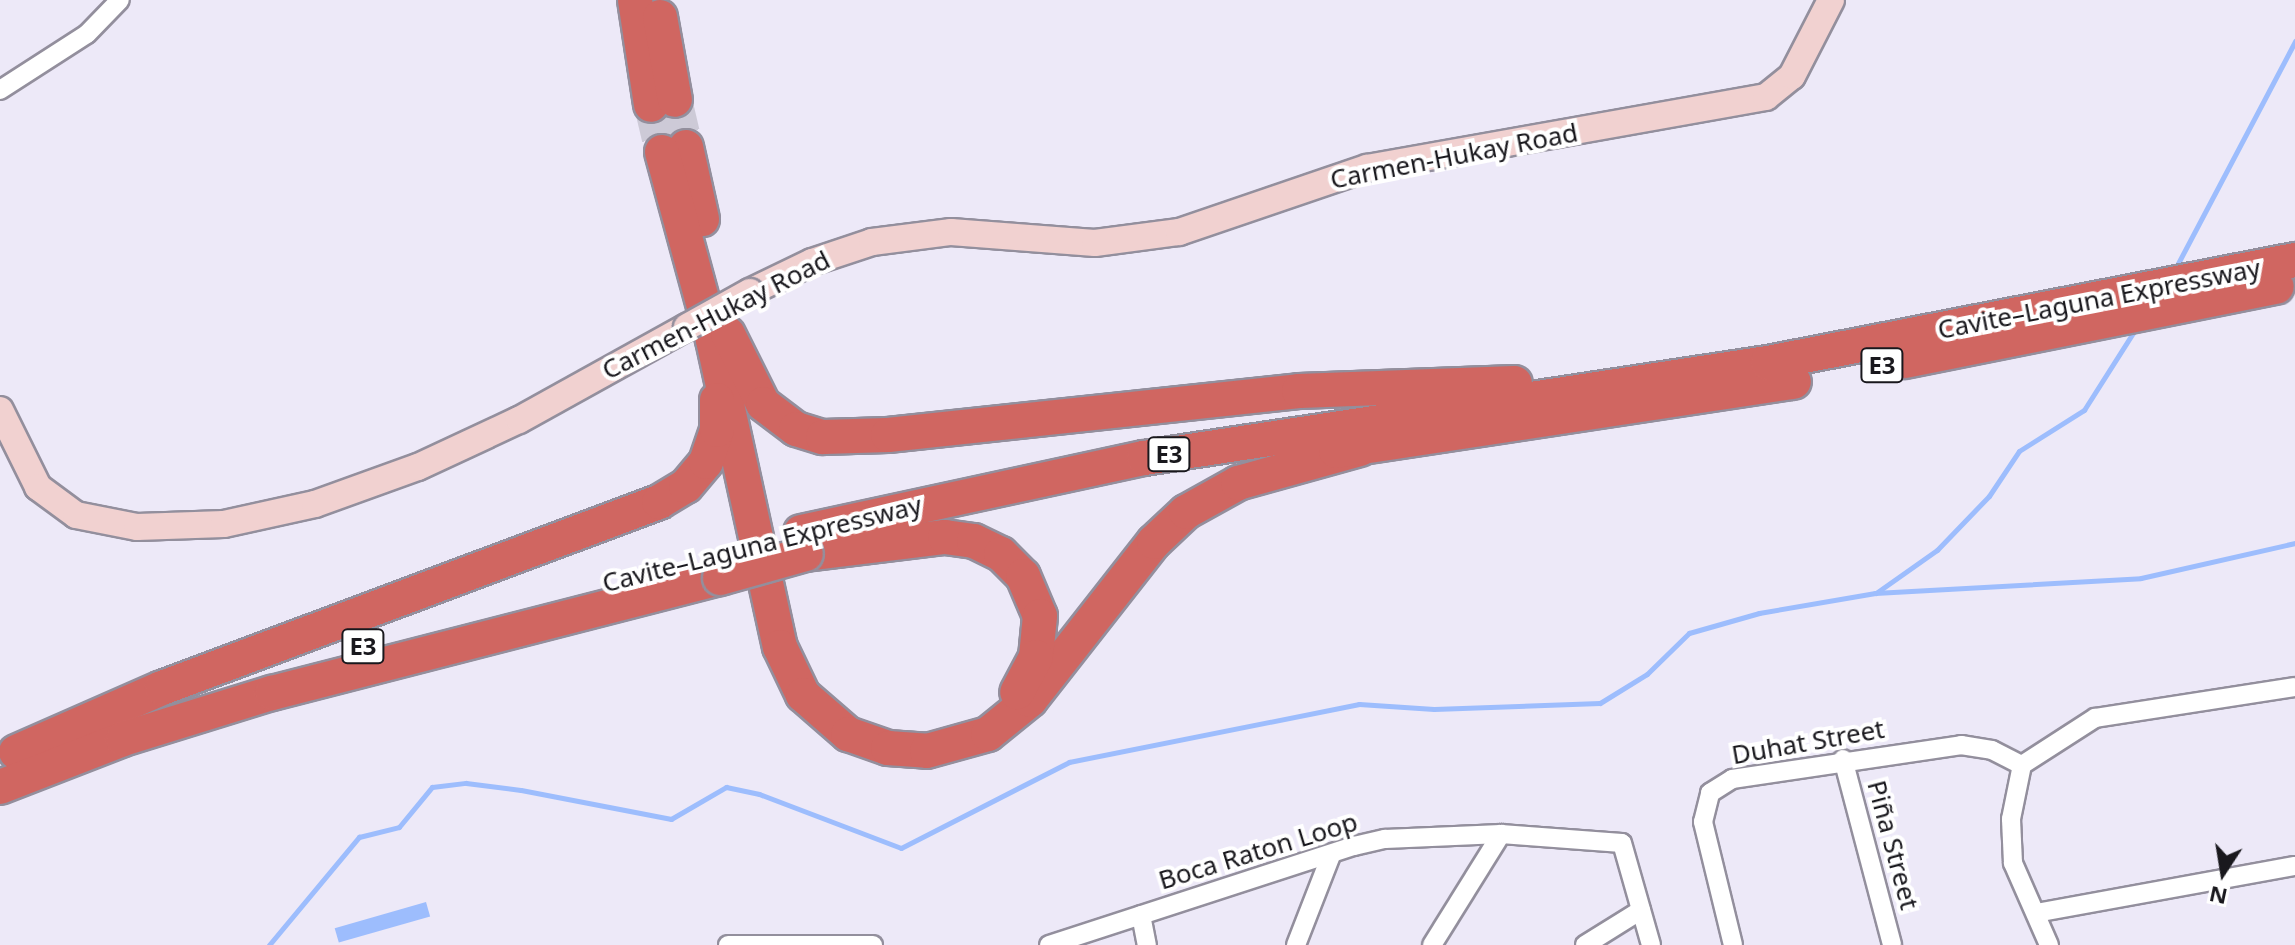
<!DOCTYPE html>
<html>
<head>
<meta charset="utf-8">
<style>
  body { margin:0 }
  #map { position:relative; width:2295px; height:945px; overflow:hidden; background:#ede9f8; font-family:"Noto Sans",sans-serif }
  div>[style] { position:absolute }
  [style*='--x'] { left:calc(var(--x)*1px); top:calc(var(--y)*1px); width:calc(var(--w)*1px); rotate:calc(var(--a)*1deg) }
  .water>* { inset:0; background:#9dbdfd; transform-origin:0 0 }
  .stream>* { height:5px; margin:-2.5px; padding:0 2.5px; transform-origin:2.5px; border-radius:2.5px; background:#9dbdfd }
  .highway-tunnel>* { height:34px; margin-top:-17px; transform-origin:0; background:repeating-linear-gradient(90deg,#cdcad7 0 34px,transparent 0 51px) }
  .roads { filter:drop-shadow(2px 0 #938f9d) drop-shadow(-2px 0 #938f9d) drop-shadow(0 2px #938f9d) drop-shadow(0 -2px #938f9d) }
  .street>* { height:18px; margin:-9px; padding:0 9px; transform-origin:9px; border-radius:9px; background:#fff }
  .secondary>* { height:26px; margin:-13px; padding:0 13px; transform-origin:13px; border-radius:13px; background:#f1d1d0 }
  .highway>* { height:34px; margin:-17px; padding:0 17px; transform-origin:17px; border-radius:17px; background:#d06661 }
  .bridges { filter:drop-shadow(2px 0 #938f9d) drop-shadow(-2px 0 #938f9d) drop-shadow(0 2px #938f9d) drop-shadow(0 -2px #938f9d) }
  .secondary-bridge>* { height:26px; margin:-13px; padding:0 13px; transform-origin:13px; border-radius:13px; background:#f1d1d0 }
  .highway-bridge>* { height:34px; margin:-17px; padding:0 17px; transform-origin:17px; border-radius:17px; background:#d06661 }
  span { translate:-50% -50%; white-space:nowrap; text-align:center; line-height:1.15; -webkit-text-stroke:8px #fff; paint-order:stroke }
  .shield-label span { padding:2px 6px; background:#fff; border:2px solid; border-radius:6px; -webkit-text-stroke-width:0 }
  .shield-label { font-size:24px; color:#19181d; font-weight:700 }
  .street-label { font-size:26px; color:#19181d }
  .north { position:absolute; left:2183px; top:833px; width:80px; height:80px; -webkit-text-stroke:6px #fff; paint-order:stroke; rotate:192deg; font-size:22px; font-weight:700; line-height:32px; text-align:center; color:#19181d }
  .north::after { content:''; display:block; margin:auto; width:28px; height:36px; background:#19181d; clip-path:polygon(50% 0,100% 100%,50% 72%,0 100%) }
</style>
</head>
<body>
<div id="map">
  <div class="water">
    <div style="left:426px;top:902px;width:15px;height:95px;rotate:74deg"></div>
  </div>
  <div class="stream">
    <div style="--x:2175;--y:269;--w:258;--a:-62.2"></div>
    <div style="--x:1876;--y:593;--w:75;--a:-35.2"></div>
    <div style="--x:1937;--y:550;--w:75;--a:-46.1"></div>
    <div style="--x:1989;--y:496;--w:54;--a:-56.3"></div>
    <div style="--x:2019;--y:451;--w:77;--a:-32.2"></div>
    <div style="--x:2084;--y:410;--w:97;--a:-57.6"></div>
    <div style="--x:269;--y:945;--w:141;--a:-50.2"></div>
    <div style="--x:359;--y:837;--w:41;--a:-14"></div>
    <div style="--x:399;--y:827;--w:52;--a:-50.5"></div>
    <div style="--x:432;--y:787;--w:34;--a:-7"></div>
    <div style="--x:466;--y:783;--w:55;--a:7.3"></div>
    <div style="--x:521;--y:790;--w:153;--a:10.9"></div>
    <div style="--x:671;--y:819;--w:64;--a:-30.2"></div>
    <div style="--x:726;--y:787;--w:34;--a:12"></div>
    <div style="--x:759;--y:794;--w:152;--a:20.8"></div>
    <div style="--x:901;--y:848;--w:189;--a:-27.1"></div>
    <div style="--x:1069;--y:762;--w:296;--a:-11.3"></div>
    <div style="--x:1359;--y:704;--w:75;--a:3.8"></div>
    <div style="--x:1434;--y:709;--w:166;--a:-2.1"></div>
    <div style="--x:1600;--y:703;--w:55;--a:-31.7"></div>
    <div style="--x:1647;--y:674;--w:59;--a:-44.3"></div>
    <div style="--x:1689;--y:633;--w:73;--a:-15.9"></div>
    <div style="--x:1759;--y:613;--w:118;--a:-9.8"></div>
    <div style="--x:1875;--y:593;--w:266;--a:-3.2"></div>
    <div style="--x:2141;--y:578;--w:158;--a:-12.8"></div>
  </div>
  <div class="highway-tunnel">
    <div style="--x:675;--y:100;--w:48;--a:76.8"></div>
    <div style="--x:651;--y:105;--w:48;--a:76.8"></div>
  </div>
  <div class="roads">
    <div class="street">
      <div style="--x:0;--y:90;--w:103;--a:-32.8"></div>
      <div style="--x:87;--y:34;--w:47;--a:-45.9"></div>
      <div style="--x:1843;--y:759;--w:192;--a:75.2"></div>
      <div style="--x:2036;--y:913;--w:263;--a:-10.3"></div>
      <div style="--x:1141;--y:915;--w:31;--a:79"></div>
      <div style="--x:728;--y:945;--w:145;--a:0"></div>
      <div style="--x:1049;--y:945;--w:321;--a:-18"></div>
      <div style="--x:1354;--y:846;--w:32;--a:-13"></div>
      <div style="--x:1385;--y:839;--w:116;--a:-2.5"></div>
      <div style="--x:1501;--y:834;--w:121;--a:4.3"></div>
      <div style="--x:1622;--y:843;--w:106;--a:74.1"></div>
      <div style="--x:1296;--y:945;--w:97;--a:-68.7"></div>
      <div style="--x:1432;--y:945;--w:131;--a:-58.1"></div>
      <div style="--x:1585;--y:945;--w:66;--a:-32"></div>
      <div style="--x:1733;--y:945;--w:127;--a:-103.7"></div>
      <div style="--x:1703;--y:822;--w:30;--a:-76"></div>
      <div style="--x:1710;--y:793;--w:26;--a:-32"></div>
      <div style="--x:1732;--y:779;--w:232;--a:-8.4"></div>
      <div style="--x:1961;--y:745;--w:31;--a:9"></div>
      <div style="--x:1992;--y:750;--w:34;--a:27"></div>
      <div style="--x:2049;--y:945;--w:90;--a:-113.7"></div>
      <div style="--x:2013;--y:863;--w:44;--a:-92.6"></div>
      <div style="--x:2011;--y:819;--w:55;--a:-78.5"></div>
      <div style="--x:2022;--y:765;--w:87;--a:-32.8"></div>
      <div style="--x:2095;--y:718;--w:202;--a:-8.8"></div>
    </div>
    <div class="secondary">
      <div style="--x:750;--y:292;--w:69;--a:-25.8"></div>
      <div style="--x:812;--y:262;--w:63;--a:-18.4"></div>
      <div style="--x:872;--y:242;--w:80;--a:-7.2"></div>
      <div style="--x:951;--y:232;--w:144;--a:4.4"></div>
      <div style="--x:1095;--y:243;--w:85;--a:-7.5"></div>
      <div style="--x:1179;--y:232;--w:199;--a:-18.8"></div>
      <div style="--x:1367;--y:168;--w:405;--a:-10.1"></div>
      <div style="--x:1766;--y:97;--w:33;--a:-39"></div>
      <div style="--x:1792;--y:76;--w:85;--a:-62.8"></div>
      <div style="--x:0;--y:410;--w:86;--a:63.7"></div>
      <div style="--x:38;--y:487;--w:47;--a:36.4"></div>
      <div style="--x:76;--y:515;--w:62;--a:11.1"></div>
      <div style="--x:137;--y:527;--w:87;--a:-2"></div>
      <div style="--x:224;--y:524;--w:93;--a:-12.4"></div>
      <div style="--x:315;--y:504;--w:109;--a:-19.8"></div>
      <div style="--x:418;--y:467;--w:111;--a:-25"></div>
      <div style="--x:519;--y:420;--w:192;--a:-29"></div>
    </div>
    <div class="highway">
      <div style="--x:635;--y:0;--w:106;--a:81.3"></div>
      <div style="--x:660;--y:17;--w:84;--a:79.8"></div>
      <div style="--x:686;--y:147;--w:74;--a:77.5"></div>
      <div style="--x:662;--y:152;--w:195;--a:74.8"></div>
      <div style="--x:713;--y:340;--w:314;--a:77.7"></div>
      <div style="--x:780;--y:647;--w:53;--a:64.4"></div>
      <div style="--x:803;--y:695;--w:60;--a:40.9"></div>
      <div style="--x:848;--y:734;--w:42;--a:19.3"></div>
      <div style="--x:888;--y:748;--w:39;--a:4"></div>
      <div style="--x:927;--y:751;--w:63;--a:-15.6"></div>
      <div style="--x:988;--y:734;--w:54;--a:-39"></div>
      <div style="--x:1030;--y:700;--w:201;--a:-51.9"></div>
      <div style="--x:1154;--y:542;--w:44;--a:-43.2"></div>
      <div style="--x:1186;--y:512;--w:60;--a:-29.1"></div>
      <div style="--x:1238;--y:483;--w:127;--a:-15.6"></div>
      <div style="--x:728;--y:334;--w:78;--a:63.4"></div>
      <div style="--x:763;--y:404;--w:41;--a:37.1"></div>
      <div style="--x:796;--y:429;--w:28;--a:17"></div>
      <div style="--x:823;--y:437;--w:65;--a:-1.8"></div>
      <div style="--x:888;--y:435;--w:413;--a:-6.1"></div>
      <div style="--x:1299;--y:391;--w:216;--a:-2.1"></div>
      <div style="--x:1905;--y:361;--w:379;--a:-11.3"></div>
      <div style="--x:1336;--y:451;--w:463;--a:-8.6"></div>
      <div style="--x:801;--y:532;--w:351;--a:-12.2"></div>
      <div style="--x:1144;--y:458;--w:631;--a:-8.66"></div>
      <div style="--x:1768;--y:363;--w:537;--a:-11.06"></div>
      <div style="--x:806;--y:554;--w:140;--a:-7"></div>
      <div style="--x:945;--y:537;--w:29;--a:8"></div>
      <div style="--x:974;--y:541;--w:30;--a:26"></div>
      <div style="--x:1001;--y:554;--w:31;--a:45"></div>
      <div style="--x:1023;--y:576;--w:43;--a:67"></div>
      <div style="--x:1040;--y:616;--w:41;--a:95.6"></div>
      <div style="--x:1036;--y:657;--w:40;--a:118"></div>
      <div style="--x:16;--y:752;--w:159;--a:-23.7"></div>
      <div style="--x:162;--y:688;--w:531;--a:-20.52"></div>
      <div style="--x:659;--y:502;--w:31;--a:-31"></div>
      <div style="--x:686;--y:486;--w:31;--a:-50"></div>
      <div style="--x:706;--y:462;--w:34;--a:-71"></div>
      <div style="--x:717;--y:430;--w:30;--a:-90"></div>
      <div style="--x:0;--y:787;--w:132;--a:-21.3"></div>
      <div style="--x:123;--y:739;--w:156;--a:-17.2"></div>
      <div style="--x:272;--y:693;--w:463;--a:-14.4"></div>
    </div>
  </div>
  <div class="bridges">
    <div class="secondary-bridge">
      <div style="--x:687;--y:327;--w:72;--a:-29.1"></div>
    </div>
    <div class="highway-bridge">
      <div style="--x:720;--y:578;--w:89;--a:-15.6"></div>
    </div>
  </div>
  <div class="shield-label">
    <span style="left:1882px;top:365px">E3</span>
    <span style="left:1169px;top:454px">E3</span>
    <span style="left:363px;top:646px">E3</span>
  </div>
  <div class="street-label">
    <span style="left:1454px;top:156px;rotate:-11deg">Carmen-Hukay Road</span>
    <span style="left:2099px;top:299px;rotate:-11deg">Cavite–Laguna Expressway</span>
    <span style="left:716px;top:315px;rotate:-27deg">Carmen-Hukay Road</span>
    <span style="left:762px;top:544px;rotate:-14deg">Cavite–Laguna Expressway</span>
    <span style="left:1808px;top:742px;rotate:-10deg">Duhat Street</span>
    <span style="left:1893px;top:845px;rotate:75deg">Piña Street</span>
    <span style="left:1258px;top:851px;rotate:-17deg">Boca Raton Loop</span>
  </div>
  <div class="north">N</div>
</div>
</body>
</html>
